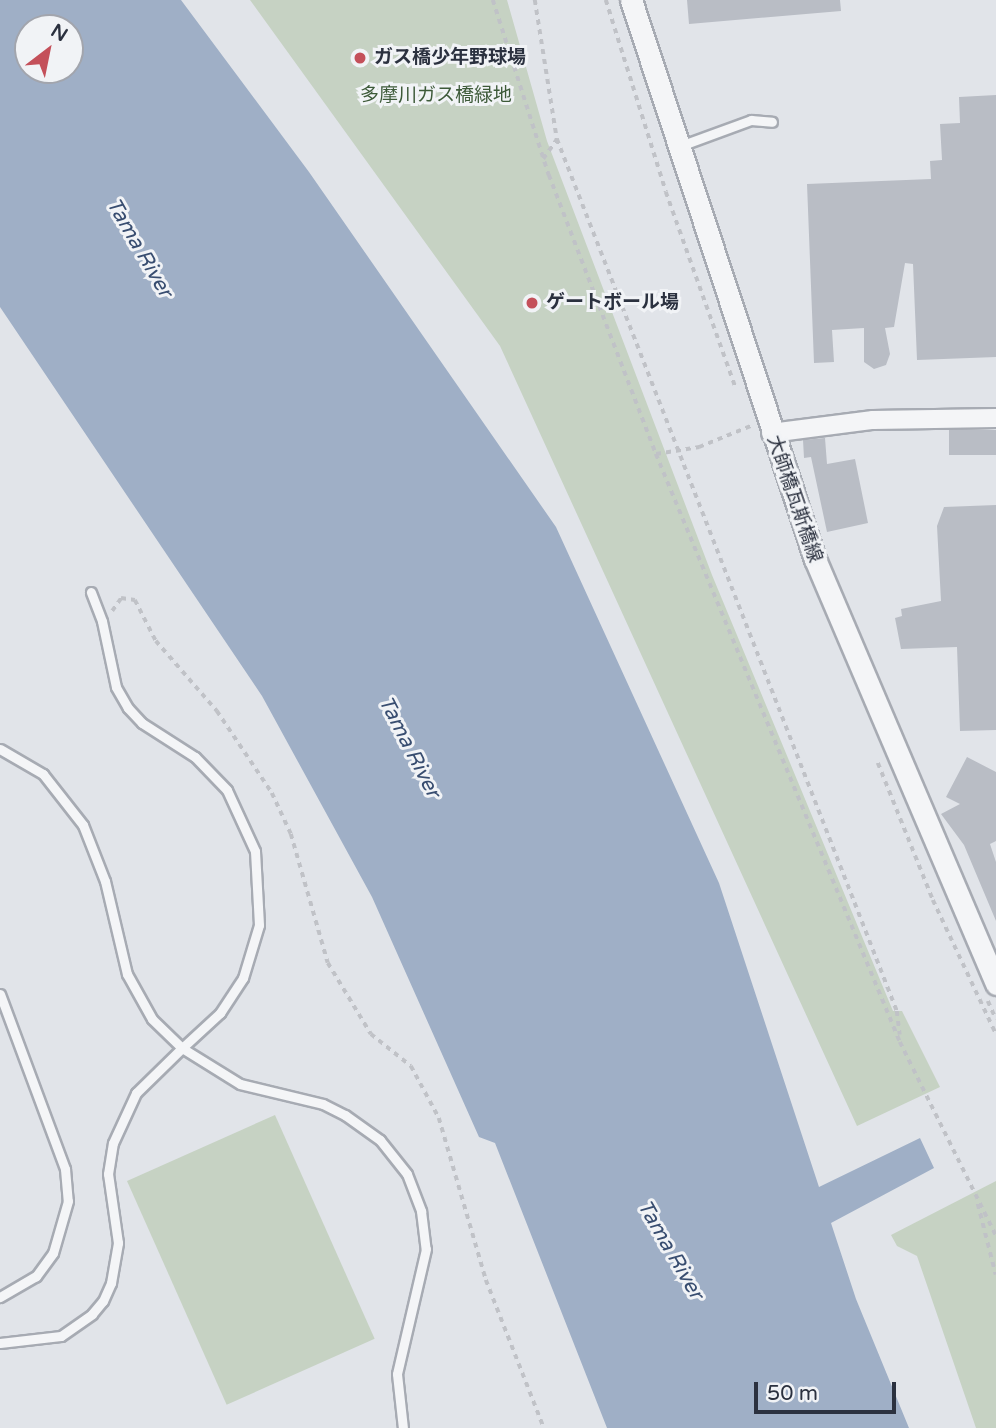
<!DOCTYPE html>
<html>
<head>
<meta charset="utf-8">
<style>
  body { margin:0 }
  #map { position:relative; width:996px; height:1428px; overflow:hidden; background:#e1e4e9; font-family:"Varela Round","Noto Sans JP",sans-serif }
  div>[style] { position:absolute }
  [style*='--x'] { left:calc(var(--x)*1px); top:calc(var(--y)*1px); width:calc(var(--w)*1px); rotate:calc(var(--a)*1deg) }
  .green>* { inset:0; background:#c6d2c3; transform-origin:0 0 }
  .water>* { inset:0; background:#9fafc6 }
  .building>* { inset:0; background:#b9bdc5; transform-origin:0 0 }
  .path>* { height:3.5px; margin-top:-1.75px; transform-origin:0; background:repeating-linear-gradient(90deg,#c0c2c7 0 5px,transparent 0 10px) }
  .roads { filter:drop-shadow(2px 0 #a7abb3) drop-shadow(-2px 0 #a7abb3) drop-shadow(0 2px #a7abb3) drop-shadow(0 -2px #a7abb3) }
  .service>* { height:9px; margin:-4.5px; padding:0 4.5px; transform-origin:4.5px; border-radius:4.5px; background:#f4f5f7 }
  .minor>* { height:18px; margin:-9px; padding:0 9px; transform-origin:9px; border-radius:9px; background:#f4f5f7 }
  .tertiary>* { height:21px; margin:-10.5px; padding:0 10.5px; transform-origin:10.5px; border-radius:10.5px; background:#f4f5f7 }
  .dots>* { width:19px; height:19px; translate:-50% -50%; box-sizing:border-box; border:4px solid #f1f3f6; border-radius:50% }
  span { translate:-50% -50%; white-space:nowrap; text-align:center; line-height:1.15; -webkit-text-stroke:6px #f1f3f6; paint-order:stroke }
  .poi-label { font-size:19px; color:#2b313f; font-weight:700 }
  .left { translate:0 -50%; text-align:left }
  .park-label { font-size:19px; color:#3d5a39 }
  .street-label { font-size:19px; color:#2b313f }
  .water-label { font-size:21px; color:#384d70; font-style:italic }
  .north { position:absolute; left:14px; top:14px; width:70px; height:70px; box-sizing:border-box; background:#f1f3f6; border:2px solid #a2a5ad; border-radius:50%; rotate:32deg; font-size:19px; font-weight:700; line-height:28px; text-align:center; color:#2b313f }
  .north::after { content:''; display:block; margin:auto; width:24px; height:32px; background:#c4505a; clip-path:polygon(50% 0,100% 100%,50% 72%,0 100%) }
  .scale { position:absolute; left:754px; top:1382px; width:142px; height:32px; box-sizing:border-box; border:4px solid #2b313f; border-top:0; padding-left:9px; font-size:21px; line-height:24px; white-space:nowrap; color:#2b313f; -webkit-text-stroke:5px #f1f3f6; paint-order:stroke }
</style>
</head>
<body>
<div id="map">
  <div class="green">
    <div style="clip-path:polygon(250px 0,507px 0,547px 141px,712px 575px,893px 1011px,902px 1011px,940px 1087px,857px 1126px,500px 346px)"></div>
    <div style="left:275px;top:1115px;width:245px;height:162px;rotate:66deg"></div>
    <div style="clip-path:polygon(996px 1181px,996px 1428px,976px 1428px,917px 1256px,897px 1246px,891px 1235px)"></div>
  </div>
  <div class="water">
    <div style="clip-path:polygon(evenodd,0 0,181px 0,309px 172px,556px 527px,719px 883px,819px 1187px,920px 1138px,934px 1168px,831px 1223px,856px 1299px,909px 1428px,607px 1428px,495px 1143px,479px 1137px,372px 897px,262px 696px,0 307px,0 0,28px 28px,70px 28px,70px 70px,28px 70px,28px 28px)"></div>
  </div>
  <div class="building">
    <div style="clip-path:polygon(687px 0,840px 0,841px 11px,689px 24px)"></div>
    <div style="clip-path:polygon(996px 95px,996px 357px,917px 360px,913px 264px,905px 263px,894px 327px,885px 328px,890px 354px,886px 365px,874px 369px,864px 362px,864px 328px,832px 330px,834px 362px,814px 363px,807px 184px,931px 179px,930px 161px,942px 160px,940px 124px,960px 123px,959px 97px)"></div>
    <div style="left:996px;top:430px;width:25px;height:47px;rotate:90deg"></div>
    <div style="clip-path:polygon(825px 438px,827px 464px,855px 459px,868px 523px,827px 532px,811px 457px,804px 458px,803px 440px)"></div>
    <div style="clip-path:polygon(996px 505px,996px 730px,960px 731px,957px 647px,901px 649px,895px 618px,902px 616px,901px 609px,941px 601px,937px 526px,944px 507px)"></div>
    <div style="clip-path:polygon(967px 757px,996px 772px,996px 841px,990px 844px,996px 862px,996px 921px,964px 845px,941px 814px,960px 804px,946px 797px)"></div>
  </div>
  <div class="path">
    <div style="--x:493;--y:0;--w:184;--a:72.3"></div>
    <div style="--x:549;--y:175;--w:299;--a:69"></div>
    <div style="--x:656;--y:454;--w:637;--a:67.46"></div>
    <div style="--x:900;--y:1042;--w:216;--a:63.6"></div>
    <div style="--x:535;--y:0;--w:141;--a:81"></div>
    <div style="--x:557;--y:139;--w:936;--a:68.7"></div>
    <div style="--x:897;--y:1011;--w:24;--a:83"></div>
    <div style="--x:606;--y:0;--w:201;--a:72.6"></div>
    <div style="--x:666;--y:192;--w:206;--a:70.4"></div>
    <div style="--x:543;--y:159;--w:24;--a:-55"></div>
    <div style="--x:656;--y:454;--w:44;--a:-9.2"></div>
    <div style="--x:699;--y:447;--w:58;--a:-22.2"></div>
    <div style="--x:112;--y:611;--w:16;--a:-55"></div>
    <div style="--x:121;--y:598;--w:14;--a:8"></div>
    <div style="--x:135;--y:600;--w:46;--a:62.9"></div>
    <div style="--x:156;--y:641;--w:93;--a:48.9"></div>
    <div style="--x:217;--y:711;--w:99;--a:56.1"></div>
    <div style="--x:272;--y:793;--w:45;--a:65.1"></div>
    <div style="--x:291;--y:834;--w:134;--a:74"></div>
    <div style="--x:328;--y:963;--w:83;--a:58.8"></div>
    <div style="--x:371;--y:1034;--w:51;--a:38.7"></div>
    <div style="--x:411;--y:1066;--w:59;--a:61.7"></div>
    <div style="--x:439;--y:1118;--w:169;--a:73.8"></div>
    <div style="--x:486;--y:1280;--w:159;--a:68.6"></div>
    <div style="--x:878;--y:763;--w:148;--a:68.1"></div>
    <div style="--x:933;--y:900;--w:148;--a:64.8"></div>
    <div style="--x:988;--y:1001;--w:20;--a:66"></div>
    <div style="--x:978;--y:1204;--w:73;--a:75.8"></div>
  </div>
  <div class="roads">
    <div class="service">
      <div style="--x:680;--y:146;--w:76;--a:-20.1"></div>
      <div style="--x:751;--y:120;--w:21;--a:5"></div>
      <div style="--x:0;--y:749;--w:50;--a:30.2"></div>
      <div style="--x:43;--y:774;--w:65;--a:51.9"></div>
      <div style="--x:83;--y:825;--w:60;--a:68.6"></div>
      <div style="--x:105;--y:881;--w:96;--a:76.7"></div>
      <div style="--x:127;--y:974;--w:51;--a:60.9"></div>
      <div style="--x:152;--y:1019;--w:42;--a:44"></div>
      <div style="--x:182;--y:1048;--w:52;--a:-42.6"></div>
      <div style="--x:220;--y:1013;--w:42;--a:-56.7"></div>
      <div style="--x:243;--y:978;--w:55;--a:-73.2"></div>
      <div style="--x:259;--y:925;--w:74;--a:-93.1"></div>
      <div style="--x:255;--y:851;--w:67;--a:-114.7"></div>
      <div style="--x:227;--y:790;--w:46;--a:-134.1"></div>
      <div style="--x:195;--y:757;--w:63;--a:-147.3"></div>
      <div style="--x:142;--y:723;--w:21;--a:-133"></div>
      <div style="--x:128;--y:708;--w:24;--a:-120"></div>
      <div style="--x:116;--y:687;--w:67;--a:-102"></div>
      <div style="--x:102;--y:621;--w:31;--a:-111"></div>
      <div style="--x:0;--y:994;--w:187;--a:69.6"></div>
      <div style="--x:65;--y:1169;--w:32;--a:85"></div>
      <div style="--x:68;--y:1201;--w:54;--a:106.1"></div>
      <div style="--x:53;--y:1253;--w:29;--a:126"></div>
      <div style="--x:36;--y:1276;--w:42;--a:149.7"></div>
      <div style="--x:0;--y:1343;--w:61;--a:-6.5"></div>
      <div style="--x:61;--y:1336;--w:38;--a:-35"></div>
      <div style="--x:92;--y:1314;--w:17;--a:-50"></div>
      <div style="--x:103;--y:1301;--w:20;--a:-66"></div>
      <div style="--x:111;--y:1283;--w:41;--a:-80.1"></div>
      <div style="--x:118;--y:1243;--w:70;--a:-98.2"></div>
      <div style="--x:108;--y:1174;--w:31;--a:-81"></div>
      <div style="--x:113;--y:1143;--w:55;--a:-65.3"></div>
      <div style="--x:136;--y:1093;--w:64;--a:-44.4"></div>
      <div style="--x:182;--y:1048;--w:68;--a:31.8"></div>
      <div style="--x:240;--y:1084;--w:85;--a:13.5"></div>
      <div style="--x:323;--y:1104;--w:25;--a:27"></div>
      <div style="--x:345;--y:1115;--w:43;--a:35.5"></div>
      <div style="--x:380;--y:1140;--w:43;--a:51.5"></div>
      <div style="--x:407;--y:1174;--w:40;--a:69"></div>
      <div style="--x:421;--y:1211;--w:38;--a:83"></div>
      <div style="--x:426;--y:1249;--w:128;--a:103.1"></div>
      <div style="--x:397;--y:1374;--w:54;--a:83.7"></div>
    </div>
    <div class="minor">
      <div style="--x:771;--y:433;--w:103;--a:-7.3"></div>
      <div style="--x:873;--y:420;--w:123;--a:-0.9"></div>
    </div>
    <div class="tertiary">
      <div style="--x:631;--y:0;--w:589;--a:71.78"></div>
      <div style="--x:815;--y:559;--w:462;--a:66.9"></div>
    </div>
  </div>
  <div class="dots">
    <div style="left:360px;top:58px;background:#c4505a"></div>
    <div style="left:532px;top:303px;background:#c4505a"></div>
  </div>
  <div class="poi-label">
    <span class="left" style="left:374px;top:58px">ガス橋少年野球場</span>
    <span class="left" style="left:546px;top:303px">ゲートボール場</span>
  </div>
  <div class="park-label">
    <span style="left:436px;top:96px">多摩川ガス橋緑地</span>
  </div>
  <div class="street-label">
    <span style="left:794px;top:499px;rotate:71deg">大師橋瓦斯橋線</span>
  </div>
  <div class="water-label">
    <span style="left:139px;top:248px;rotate:60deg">Tama River</span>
    <span style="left:409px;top:747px;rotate:63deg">Tama River</span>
    <span style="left:670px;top:1250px;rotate:60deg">Tama River</span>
  </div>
  <div class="north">N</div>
  <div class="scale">50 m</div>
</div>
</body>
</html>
